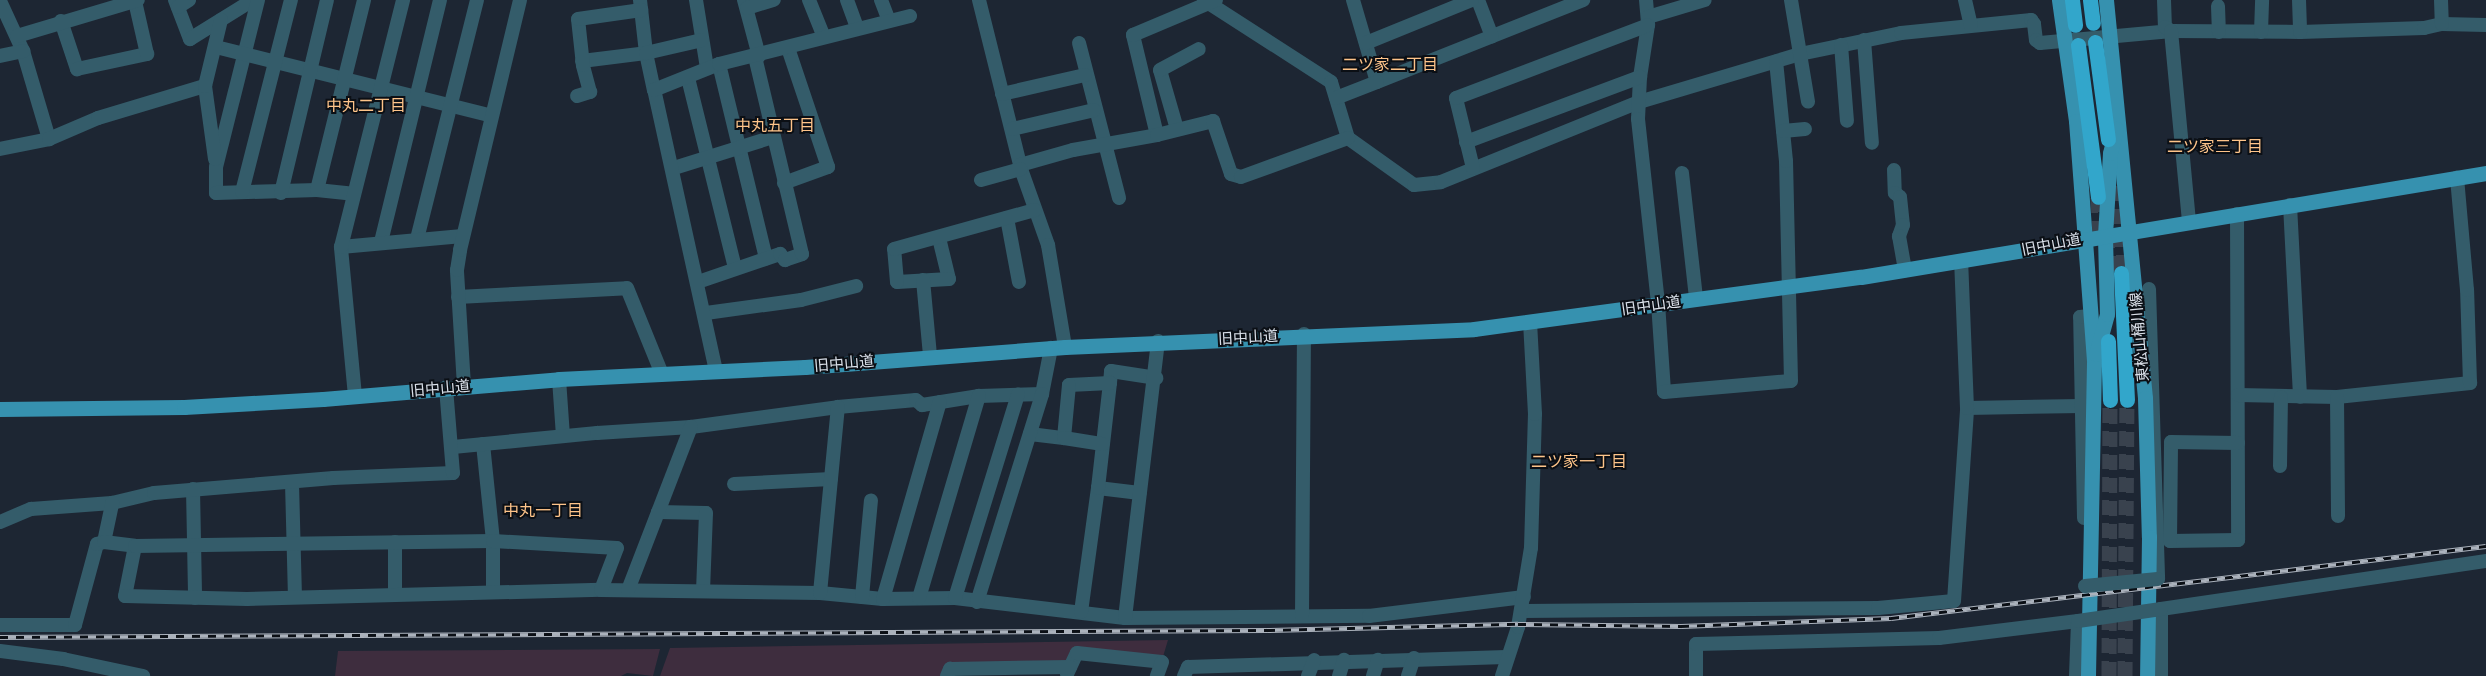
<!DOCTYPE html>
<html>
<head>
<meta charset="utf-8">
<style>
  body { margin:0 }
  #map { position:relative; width:2486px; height:676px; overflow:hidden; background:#1d2633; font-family:"IBM Plex Serif","Noto Sans JP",serif }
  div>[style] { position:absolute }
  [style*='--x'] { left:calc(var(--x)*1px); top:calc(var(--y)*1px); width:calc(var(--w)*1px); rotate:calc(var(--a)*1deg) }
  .green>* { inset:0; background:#3e2d3e }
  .highway-tunnel>* { height:15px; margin-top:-7.5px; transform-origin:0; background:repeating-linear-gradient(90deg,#39424e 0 15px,transparent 0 23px) }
  .minor>* { height:14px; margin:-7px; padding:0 7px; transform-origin:7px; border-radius:7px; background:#345c6a }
  .major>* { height:15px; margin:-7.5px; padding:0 7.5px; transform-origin:7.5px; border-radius:7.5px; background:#3691af }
  .highway>* { height:15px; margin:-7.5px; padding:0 7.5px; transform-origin:7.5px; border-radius:7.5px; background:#32a6cb }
  .rail>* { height:4.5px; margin-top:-2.25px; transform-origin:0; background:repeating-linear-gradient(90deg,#0b0f15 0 8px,#abb2bc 0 16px); box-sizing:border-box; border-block:1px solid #abb2bc }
  .minor-bridge>* { height:14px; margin:-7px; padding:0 7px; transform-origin:7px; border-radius:7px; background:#345c6a }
  span { translate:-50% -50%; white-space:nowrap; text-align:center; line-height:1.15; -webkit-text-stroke:4px #0b0f15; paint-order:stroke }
  .street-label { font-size:15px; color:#dae0e9 }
  .neighbourhood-label { font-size:16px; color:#fec48a }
</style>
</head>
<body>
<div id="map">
  <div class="green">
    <div style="clip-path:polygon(1168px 640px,1162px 660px,1071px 653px,1064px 668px,943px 676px,660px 676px,670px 648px)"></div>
    <div style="clip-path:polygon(660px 649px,653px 676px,627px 673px,621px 676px,335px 676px,338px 651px)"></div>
  </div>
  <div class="highway-tunnel">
    <div style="--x:2112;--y:186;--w:87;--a:84.1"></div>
    <div style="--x:2098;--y:197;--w:36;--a:87"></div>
    <div style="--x:2109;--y:676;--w:276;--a:-89.8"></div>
    <div style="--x:2125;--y:676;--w:276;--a:-89.6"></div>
  </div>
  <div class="minor">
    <div style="--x:175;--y:0;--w:42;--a:69"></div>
    <div style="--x:190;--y:39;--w:74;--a:-31.8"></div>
    <div style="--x:258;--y:0;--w:172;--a:104.1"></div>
    <div style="--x:216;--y:167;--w:26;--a:90"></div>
    <div style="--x:216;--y:193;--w:101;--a:-1.7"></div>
    <div style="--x:317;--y:190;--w:36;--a:6"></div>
    <div style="--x:640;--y:0;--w:53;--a:83.5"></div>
    <div style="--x:646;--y:53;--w:38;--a:78"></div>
    <div style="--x:696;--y:0;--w:69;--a:80.8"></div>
    <div style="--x:744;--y:0;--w:58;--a:75"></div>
    <div style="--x:809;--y:0;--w:40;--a:68"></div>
    <div style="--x:847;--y:0;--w:30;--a:70"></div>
    <div style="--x:881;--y:0;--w:22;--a:69"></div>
    <div style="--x:979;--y:0;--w:174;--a:76"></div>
    <div style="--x:1021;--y:169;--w:81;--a:70.4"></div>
    <div style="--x:1048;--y:245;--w:103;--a:80.5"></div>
    <div style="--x:1204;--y:0;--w:151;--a:32.8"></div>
    <div style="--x:1331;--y:82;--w:59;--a:73.1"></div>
    <div style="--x:1348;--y:138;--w:81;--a:35.5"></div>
    <div style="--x:1414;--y:185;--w:27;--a:-6"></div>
    <div style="--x:1441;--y:182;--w:214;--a:-22"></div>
    <div style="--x:1639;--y:102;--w:168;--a:-16.6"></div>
    <div style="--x:1800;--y:54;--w:103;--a:-11.7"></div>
    <div style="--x:1901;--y:33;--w:131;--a:-5.7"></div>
    <div style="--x:2031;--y:20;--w:5;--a:53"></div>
    <div style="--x:2034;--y:24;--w:16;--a:83"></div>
    <div style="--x:2036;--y:40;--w:5;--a:37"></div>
    <div style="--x:2040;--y:43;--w:132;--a:-5.2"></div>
    <div style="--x:2171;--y:31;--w:129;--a:0.4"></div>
    <div style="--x:2300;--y:32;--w:124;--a:-1.8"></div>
    <div style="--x:2424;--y:28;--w:18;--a:-13"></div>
    <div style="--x:2442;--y:24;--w:44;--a:1.3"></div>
    <div style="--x:1353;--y:0;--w:85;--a:73.7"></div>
    <div style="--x:1377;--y:82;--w:222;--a:-21.7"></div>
    <div style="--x:1478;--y:0;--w:39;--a:69"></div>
    <div style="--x:1646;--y:0;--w:25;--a:85"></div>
    <div style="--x:1648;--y:25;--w:53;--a:98.7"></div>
    <div style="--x:1640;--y:77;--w:42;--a:92.7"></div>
    <div style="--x:1638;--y:119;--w:185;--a:83.8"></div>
    <div style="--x:1658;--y:303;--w:89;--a:86.1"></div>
    <div style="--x:1664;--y:392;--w:127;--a:-5"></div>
    <div style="--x:1791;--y:381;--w:220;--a:-91.3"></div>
    <div style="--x:1786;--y:161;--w:100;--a:-95.7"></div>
    <div style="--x:1791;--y:0;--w:103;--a:80.5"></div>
    <div style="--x:1965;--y:0;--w:26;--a:77"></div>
    <div style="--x:2164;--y:0;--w:27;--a:88"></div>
    <div style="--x:2165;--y:27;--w:7;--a:34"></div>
    <div style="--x:2171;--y:31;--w:192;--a:84.6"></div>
    <div style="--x:2299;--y:0;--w:32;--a:88"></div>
    <div style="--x:2441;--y:0;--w:24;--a:88"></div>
    <div style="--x:0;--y:1;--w:55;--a:65.3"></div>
    <div style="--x:23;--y:51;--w:92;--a:73.5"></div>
    <div style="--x:2218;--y:6;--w:26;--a:88"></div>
    <div style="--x:178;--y:7;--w:13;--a:-32"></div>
    <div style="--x:747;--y:8;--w:28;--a:-17"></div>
    <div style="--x:1648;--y:17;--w:59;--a:-16.6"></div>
    <div style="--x:61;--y:21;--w:51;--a:71.6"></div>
    <div style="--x:77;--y:69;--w:72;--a:-12.1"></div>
    <div style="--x:147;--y:54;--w:54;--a:-102.8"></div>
    <div style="--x:2261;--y:32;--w:32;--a:-88"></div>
    <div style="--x:17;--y:36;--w:126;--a:-16.6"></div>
    <div style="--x:1864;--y:40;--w:103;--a:85.6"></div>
    <div style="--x:1079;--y:43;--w:160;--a:75.5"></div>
    <div style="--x:1366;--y:43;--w:114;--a:-22.1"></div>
    <div style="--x:1841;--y:45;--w:76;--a:85.5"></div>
    <div style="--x:216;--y:47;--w:284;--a:14"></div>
    <div style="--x:0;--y:56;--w:24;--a:-12"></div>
    <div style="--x:582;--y:61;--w:64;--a:-7.1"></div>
    <div style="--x:646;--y:53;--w:57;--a:-13.1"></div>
    <div style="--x:719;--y:64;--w:200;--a:76.4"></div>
    <div style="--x:688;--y:78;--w:196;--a:76.1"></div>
    <div style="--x:1002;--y:94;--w:85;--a:-12.9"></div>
    <div style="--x:577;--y:96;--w:14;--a:-17"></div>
    <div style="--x:590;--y:92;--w:28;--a:-105"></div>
    <div style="--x:583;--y:65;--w:46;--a:-96.2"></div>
    <div style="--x:578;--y:19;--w:64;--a:-8.1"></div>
    <div style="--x:1336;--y:98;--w:44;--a:-21.3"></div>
    <div style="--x:1012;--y:129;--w:84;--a:-13"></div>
    <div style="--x:1177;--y:129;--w:61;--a:-106.1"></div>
    <div style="--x:1160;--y:70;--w:44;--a:-28.3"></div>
    <div style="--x:1783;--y:131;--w:22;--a:-5"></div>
    <div style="--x:1157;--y:135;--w:103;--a:-103.5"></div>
    <div style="--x:1133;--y:35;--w:90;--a:-22.9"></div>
    <div style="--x:1466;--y:142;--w:186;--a:-20.5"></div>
    <div style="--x:0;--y:149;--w:50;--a:-11.5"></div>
    <div style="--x:49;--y:139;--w:53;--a:-23.2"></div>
    <div style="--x:98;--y:118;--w:112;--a:-16.7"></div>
    <div style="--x:215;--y:159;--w:74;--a:-97.8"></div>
    <div style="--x:205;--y:86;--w:68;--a:-76.4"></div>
    <div style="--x:1020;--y:165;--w:55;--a:-15.8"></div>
    <div style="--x:1073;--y:150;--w:85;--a:-10.1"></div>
    <div style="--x:1157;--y:135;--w:58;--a:-14"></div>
    <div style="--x:1213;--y:121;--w:56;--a:71.2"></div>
    <div style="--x:1231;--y:174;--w:10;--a:17"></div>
    <div style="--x:1241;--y:177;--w:114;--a:-20"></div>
    <div style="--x:674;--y:168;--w:104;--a:-17.4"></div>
    <div style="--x:1473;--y:168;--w:72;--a:-103.7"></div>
    <div style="--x:1456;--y:98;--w:205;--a:-20.8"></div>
    <div style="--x:1894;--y:170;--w:23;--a:88"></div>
    <div style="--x:1895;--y:193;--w:6;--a:39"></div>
    <div style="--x:1900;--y:197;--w:28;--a:84"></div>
    <div style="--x:1903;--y:225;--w:12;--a:110"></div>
    <div style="--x:1899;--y:236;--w:35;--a:80"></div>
    <div style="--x:1682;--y:173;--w:126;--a:83.6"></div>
    <div style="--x:981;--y:180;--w:41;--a:-15.4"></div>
    <div style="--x:784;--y:183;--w:47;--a:-20"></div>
    <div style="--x:828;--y:167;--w:126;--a:-108.6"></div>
    <div style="--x:317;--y:190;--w:196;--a:-76.1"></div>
    <div style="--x:242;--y:192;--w:198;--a:-75.7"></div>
    <div style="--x:281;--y:193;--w:198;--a:-76.6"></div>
    <div style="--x:2290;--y:205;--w:192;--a:87"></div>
    <div style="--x:2237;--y:214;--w:326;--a:89.8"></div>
    <div style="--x:2238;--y:540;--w:68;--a:179.2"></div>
    <div style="--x:2170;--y:541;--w:99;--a:-89.4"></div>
    <div style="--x:2171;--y:442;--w:67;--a:0.9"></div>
    <div style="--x:1007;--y:218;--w:65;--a:79.4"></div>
    <div style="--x:939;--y:238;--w:42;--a:76.3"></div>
    <div style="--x:949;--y:279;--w:52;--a:176.7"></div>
    <div style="--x:897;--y:282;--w:33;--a:-95"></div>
    <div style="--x:894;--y:249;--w:146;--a:-15.5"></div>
    <div style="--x:417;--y:239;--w:246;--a:-75.9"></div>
    <div style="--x:381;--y:242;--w:249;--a:-76.3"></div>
    <div style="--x:341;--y:247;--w:122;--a:-5.2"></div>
    <div style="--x:923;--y:280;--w:76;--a:84.7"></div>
    <div style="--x:698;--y:282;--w:87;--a:-18.9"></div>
    <div style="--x:780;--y:254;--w:8;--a:50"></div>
    <div style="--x:785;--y:260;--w:18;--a:-19"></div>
    <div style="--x:802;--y:254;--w:203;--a:-103.4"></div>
    <div style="--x:2149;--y:289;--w:290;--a:88.2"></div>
    <div style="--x:458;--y:297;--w:169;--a:-3"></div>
    <div style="--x:627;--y:288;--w:93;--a:67.9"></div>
    <div style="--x:706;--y:313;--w:96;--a:-7.8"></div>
    <div style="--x:801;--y:300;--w:57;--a:-14.3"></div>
    <div style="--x:716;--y:371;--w:288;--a:-102.4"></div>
    <div style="--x:654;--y:90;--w:70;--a:-21.8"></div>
    <div style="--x:719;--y:64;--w:197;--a:-14.1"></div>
    <div style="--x:559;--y:379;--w:57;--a:86"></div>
    <div style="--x:1110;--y:383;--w:12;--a:-85"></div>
    <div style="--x:1111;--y:371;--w:46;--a:8.8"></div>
    <div style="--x:464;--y:386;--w:116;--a:-93.5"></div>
    <div style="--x:457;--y:270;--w:20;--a:-81"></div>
    <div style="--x:460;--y:250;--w:257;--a:-76.5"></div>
    <div style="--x:2238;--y:395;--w:99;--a:1.2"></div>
    <div style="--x:2337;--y:397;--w:134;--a:-6"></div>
    <div style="--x:2470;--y:383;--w:93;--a:-91.8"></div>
    <div style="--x:2467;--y:290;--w:113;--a:-95.1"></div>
    <div style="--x:355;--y:396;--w:150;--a:-95.4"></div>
    <div style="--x:341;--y:247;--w:255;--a:-75.9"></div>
    <div style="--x:2337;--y:397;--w:119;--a:89.5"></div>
    <div style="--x:1967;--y:408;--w:115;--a:-1"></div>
    <div style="--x:1030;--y:434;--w:34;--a:7"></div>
    <div style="--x:483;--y:444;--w:98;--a:84.1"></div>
    <div style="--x:493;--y:541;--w:51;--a:90"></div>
    <div style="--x:453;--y:447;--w:145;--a:-5.6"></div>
    <div style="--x:597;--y:433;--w:94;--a:-3.7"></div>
    <div style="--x:691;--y:427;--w:148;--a:-7.7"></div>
    <div style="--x:838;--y:407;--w:78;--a:-5.1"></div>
    <div style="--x:916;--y:400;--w:8;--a:40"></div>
    <div style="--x:922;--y:405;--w:58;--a:-9"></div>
    <div style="--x:979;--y:396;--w:63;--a:-1.8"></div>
    <div style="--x:1042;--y:394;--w:47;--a:-78.9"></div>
    <div style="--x:2280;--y:466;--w:69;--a:-89.2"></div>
    <div style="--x:292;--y:483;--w:113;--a:88.5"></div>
    <div style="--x:734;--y:484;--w:97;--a:-3"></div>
    <div style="--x:1098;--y:488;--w:42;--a:6.8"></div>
    <div style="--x:193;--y:489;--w:109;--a:88.9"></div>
    <div style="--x:658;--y:512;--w:48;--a:1.2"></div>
    <div style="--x:706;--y:513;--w:78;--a:92.2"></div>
    <div style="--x:2084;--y:518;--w:201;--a:-91.1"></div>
    <div style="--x:2080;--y:317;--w:9;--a:-6"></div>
    <div style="--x:0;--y:522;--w:34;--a:-23"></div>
    <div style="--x:31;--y:509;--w:81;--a:-4.2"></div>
    <div style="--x:112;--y:503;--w:43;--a:-13.4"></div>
    <div style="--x:154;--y:493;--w:180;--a:-4.8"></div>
    <div style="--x:333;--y:478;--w:120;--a:-2.4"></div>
    <div style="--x:453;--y:473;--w:86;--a:-94.7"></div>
    <div style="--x:104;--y:542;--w:40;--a:-78"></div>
    <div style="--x:395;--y:542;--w:51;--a:90"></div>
    <div style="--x:135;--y:546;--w:51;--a:101.3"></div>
    <div style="--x:125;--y:596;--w:122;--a:1.4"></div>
    <div style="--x:247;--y:599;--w:354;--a:-1.5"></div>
    <div style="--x:601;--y:590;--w:219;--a:0.8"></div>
    <div style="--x:820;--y:593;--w:63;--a:5.4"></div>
    <div style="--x:883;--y:599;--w:72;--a:-0.8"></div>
    <div style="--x:955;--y:598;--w:171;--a:6.7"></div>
    <div style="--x:1125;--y:618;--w:244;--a:-0.5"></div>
    <div style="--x:1369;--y:616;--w:156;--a:-7"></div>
    <div style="--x:628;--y:590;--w:175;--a:-68.9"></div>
    <div style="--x:820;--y:593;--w:187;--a:-84.5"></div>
    <div style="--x:862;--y:597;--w:97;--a:-84.7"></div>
    <div style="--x:919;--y:598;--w:211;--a:-73.5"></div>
    <div style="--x:955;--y:598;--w:213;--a:-72.8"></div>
    <div style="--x:883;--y:599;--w:205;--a:-73.9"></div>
    <div style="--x:977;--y:602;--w:218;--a:-72.6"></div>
    <div style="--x:1521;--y:611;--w:357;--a:-0.5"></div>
    <div style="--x:1878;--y:608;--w:76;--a:-5.3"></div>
    <div style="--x:1954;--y:601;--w:193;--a:-86.1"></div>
    <div style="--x:1967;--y:408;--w:147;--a:-92.3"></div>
    <div style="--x:1081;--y:612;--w:125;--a:-82.2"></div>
    <div style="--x:1098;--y:488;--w:106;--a:-83.5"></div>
    <div style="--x:1110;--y:383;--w:41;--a:177.2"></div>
    <div style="--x:1069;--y:385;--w:53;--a:95.4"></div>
    <div style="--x:1064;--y:438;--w:39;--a:9"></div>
    <div style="--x:1302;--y:616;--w:282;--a:-89.6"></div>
    <div style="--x:1125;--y:618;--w:279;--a:-83.2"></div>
    <div style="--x:0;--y:625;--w:75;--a:0"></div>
    <div style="--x:75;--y:625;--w:84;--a:-74.8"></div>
    <div style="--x:97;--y:544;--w:7;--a:-16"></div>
    <div style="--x:104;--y:542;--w:31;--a:7"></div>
    <div style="--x:135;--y:546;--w:358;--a:-0.8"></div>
    <div style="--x:493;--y:541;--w:124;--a:3.2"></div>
    <div style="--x:617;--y:548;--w:45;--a:110.9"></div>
    <div style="--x:0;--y:651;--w:64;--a:7.2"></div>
    <div style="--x:63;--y:659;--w:82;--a:12"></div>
    <div style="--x:1067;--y:674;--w:23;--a:-65"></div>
    <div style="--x:1077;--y:653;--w:85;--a:6"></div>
    <div style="--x:1162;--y:662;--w:15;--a:110"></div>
    <div style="--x:947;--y:676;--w:8;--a:-67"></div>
    <div style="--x:950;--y:669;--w:120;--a:-1"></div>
    <div style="--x:1184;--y:676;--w:10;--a:-66"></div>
    <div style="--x:1188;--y:667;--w:318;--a:-1.8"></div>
    <div style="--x:1308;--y:676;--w:17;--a:-69"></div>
    <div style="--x:1339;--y:676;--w:17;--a:-73"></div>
    <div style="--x:1373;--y:676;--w:17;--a:-73"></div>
    <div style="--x:1408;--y:676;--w:19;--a:-72"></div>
    <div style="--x:1502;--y:676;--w:52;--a:-71.9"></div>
    <div style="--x:1518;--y:627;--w:80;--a:-80.7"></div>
    <div style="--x:1531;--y:548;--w:134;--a:-88.3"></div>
    <div style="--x:1535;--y:414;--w:92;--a:-93.1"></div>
    <div style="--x:1696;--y:676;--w:32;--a:-90"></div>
    <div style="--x:1696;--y:644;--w:243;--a:-1.4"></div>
    <div style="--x:1939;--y:638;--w:140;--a:-7"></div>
    <div style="--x:2078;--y:621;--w:55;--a:92.1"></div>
    <div style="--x:2161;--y:676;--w:67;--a:-90"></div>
    <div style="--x:2161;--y:609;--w:329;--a:-8.4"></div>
  </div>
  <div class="major">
    <div style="--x:2059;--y:0;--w:122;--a:82"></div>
    <div style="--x:2076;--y:121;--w:243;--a:85.7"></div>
    <div style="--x:2094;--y:363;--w:313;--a:91.1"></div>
    <div style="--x:2106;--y:0;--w:400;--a:84.4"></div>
    <div style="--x:2145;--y:398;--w:139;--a:88.4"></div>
    <div style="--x:2149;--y:537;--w:139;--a:90.8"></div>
    <div style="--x:2096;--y:354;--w:41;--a:-74.6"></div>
    <div style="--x:2107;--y:314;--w:79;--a:-91.5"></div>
    <div style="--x:2105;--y:235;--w:82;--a:-86.5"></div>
    <div style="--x:2110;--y:153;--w:25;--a:-76"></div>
    <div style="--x:0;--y:409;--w:184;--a:-0.6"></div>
    <div style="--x:184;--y:407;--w:139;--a:-3.3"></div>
    <div style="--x:323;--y:399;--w:237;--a:-4.8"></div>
    <div style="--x:559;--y:379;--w:246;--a:-2.8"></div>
    <div style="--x:805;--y:367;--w:261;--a:-4.4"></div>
    <div style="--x:1065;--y:347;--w:409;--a:-2.5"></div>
    <div style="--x:1474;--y:329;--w:390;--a:-7.7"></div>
    <div style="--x:1861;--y:277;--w:634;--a:-9.45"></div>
  </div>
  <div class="highway">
    <div style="--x:2072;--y:0;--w:25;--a:83"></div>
    <div style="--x:2090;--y:0;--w:23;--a:83"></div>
    <div style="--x:2095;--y:42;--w:98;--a:82.4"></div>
    <div style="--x:2078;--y:45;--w:153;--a:82.5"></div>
    <div style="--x:2121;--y:273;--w:127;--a:87.3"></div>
    <div style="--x:2108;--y:341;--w:59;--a:88.1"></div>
  </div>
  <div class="rail">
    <div style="--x:0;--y:637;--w:1267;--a:-0.32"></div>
    <div style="--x:1267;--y:630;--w:251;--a:-1.4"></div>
    <div style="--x:1518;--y:624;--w:163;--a:0.7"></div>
    <div style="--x:1681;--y:626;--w:210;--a:-2.2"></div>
    <div style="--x:1891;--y:618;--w:599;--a:-6.9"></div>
  </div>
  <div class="minor-bridge">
    <div style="--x:2085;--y:586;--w:73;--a:-5.5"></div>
    <div style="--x:2078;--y:621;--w:84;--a:-8.2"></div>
  </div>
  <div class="street-label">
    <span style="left:2051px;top:244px;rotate:-11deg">旧中山道</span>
    <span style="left:1651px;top:305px;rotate:-8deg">旧中山道</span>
    <span style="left:1248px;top:337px;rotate:-3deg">旧中山道</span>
    <span style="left:2139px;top:337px;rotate:-95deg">東松山桶川線</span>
    <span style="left:844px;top:363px;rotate:-5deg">旧中山道</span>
    <span style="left:440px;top:388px;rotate:-5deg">旧中山道</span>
  </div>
  <div class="neighbourhood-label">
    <span style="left:1390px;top:64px">二ツ家二丁目</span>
    <span style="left:366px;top:105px">中丸二丁目</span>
    <span style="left:775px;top:125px">中丸五丁目</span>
    <span style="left:2215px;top:146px">二ツ家三丁目</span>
    <span style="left:1579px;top:461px">二ツ家一丁目</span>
    <span style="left:543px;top:510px">中丸一丁目</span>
  </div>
</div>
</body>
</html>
